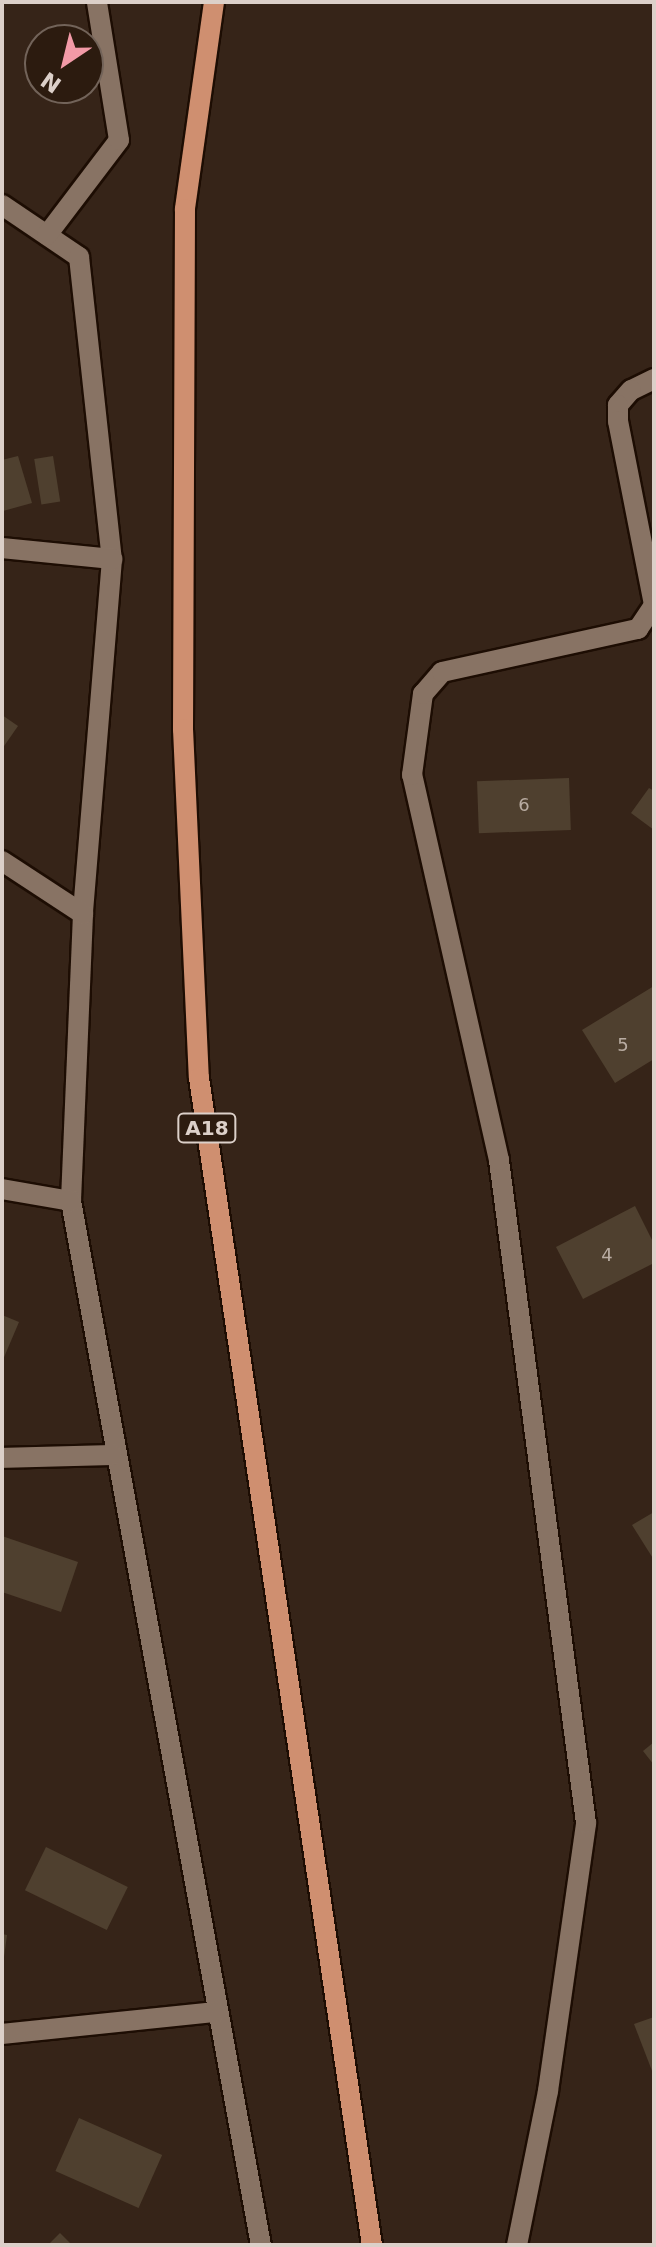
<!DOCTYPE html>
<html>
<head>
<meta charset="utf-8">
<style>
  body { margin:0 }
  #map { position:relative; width:656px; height:2247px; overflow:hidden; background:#362418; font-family:"DejaVu Sans",sans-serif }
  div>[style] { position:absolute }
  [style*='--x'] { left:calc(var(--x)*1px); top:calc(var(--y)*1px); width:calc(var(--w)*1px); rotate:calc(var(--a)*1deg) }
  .building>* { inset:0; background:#4f402f; transform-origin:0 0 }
  .roads { filter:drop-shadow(2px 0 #1d0d03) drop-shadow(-2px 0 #1d0d03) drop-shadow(0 2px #1d0d03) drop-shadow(0 -2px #1d0d03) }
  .minor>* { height:20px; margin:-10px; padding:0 10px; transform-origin:10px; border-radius:10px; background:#887364 }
  .major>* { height:20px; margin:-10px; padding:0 10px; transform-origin:10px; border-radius:10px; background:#cf8f70 }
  span { translate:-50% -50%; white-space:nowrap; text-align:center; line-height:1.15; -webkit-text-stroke:8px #2c1b0f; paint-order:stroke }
  .number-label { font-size:18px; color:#b9aca2 }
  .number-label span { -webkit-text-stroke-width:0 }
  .shield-label span { padding:2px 6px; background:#2c1b0f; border:2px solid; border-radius:6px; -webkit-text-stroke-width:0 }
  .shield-label { font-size:20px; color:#dcd0c9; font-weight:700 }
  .frame { position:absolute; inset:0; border:4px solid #dcd0c9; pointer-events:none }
  .north { position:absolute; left:24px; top:24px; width:80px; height:80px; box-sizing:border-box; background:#2c1b0f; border:2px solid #726359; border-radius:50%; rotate:215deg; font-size:22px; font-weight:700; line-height:32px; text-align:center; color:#dcd0c9 }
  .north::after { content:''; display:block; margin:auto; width:28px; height:36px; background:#f39aa7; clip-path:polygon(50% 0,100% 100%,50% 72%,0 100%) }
</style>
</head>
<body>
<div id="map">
  <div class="building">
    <div style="clip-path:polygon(18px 456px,32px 503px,3px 511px,2px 460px)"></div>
    <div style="left:53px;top:456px;width:46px;height:19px;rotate:81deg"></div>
    <div style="clip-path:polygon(2px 715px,18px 726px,2px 749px)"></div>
    <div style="left:569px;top:778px;width:52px;height:92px;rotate:88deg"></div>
    <div style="clip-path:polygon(649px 788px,654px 791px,654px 830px,631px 813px)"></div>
    <div style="clip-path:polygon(654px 986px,654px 1059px,615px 1083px,582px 1030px)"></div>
    <div style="clip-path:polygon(635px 1206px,654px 1244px,654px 1263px,583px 1299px,556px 1247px)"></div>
    <div style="clip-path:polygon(2px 1315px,19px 1322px,2px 1362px)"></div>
    <div style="clip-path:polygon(654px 1512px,654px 1560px,632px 1525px)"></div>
    <div style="clip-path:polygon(2px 1536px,78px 1562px,61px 1612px,2px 1592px)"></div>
    <div style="clip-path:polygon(654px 1742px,654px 1765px,643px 1751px)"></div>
    <div style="left:46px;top:1847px;width:91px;height:48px;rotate:26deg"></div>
    <div style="clip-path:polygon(2px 1934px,7px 1935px,4px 1957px,2px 1957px)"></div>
    <div style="clip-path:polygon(654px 2017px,654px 2076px,634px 2024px)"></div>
    <div style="left:79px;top:2118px;width:91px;height:58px;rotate:24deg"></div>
    <div style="clip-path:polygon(60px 2233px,72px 2245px,48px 2245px)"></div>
  </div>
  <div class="roads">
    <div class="minor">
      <div style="--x:2;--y:205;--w:93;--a:34"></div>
      <div style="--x:79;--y:257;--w:304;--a:83.8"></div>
      <div style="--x:112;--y:559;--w:356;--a:94.7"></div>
      <div style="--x:83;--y:914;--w:287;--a:92.4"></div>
      <div style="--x:71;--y:1201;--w:1061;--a:79.69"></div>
      <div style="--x:47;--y:235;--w:119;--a:-52.8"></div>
      <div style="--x:119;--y:140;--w:140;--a:-99.1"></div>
      <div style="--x:654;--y:379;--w:25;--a:154"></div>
      <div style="--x:631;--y:390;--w:20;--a:131"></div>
      <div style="--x:618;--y:405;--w:16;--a:90"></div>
      <div style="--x:618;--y:421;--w:187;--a:78.9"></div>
      <div style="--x:2;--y:548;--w:111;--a:5.7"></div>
      <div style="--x:2;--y:861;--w:97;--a:33.2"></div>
      <div style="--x:2;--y:1189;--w:70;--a:9.9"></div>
      <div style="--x:2;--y:1458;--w:110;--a:-1.6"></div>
      <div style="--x:2;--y:2034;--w:215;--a:-5.9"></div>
      <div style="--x:517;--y:2245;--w:157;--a:-78.6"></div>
      <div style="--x:548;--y:2091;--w:271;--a:-81.9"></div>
      <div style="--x:586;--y:1823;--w:669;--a:-97.48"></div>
      <div style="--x:499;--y:1160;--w:395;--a:-102.7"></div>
      <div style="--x:412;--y:775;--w:82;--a:-82.3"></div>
      <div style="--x:423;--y:694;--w:29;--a:-49"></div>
      <div style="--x:442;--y:672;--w:201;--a:-12.4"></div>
      <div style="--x:638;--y:629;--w:29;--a:-56"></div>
    </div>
    <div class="major">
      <div style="--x:214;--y:2;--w:209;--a:98"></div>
      <div style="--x:185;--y:209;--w:520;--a:90.22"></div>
      <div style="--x:183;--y:729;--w:349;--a:87.4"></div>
      <div style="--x:199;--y:1078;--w:1180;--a:81.57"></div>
    </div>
  </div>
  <div class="number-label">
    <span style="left:524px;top:805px">6</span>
    <span style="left:623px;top:1045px">5</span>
    <span style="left:607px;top:1255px">4</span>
  </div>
  <div class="shield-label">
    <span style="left:207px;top:1128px">A18</span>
  </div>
  <div class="frame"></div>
  <div class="north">N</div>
</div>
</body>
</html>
